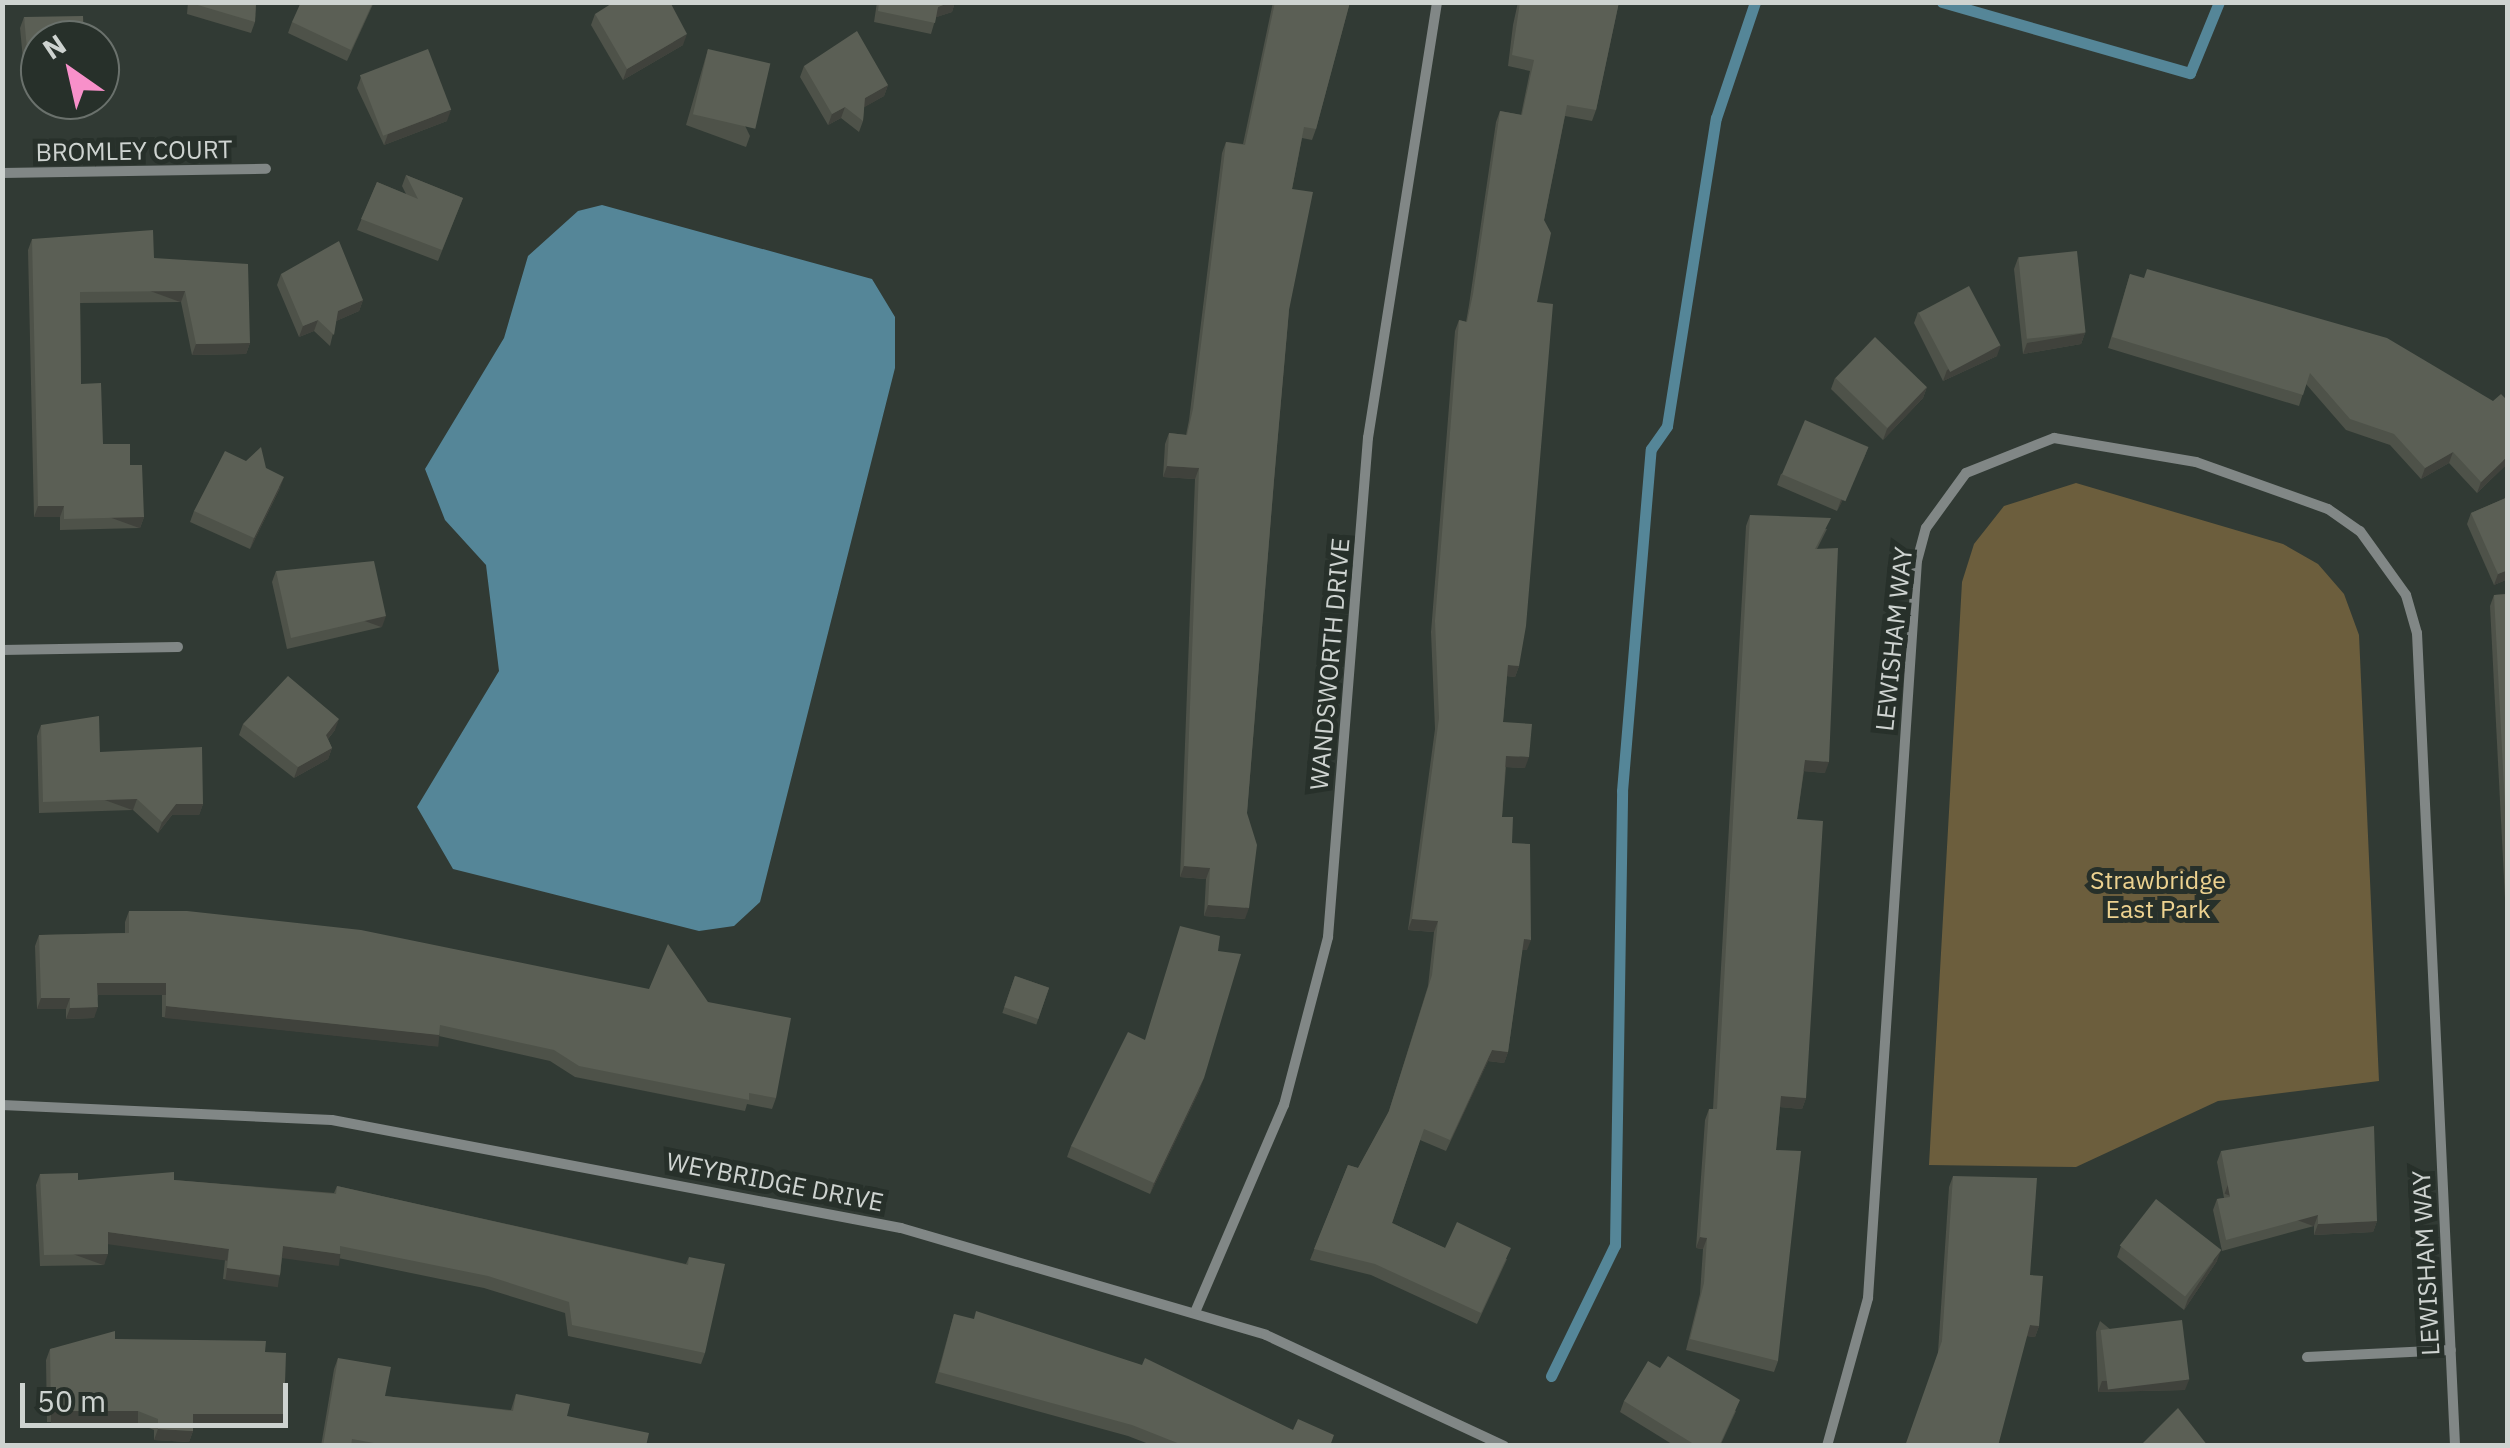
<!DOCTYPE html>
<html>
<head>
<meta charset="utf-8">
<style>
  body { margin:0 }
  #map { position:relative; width:2510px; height:1448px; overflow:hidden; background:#313a34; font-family:"IBM Plex Sans",sans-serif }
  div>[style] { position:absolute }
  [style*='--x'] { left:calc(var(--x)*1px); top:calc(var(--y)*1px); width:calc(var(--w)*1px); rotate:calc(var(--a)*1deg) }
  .green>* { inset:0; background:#6c5e3d }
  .water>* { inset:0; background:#558698 }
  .stream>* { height:11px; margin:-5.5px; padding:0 5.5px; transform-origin:5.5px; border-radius:5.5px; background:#558698 }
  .minor>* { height:10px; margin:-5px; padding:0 5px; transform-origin:5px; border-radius:5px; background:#818786 }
  .wall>* { inset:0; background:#4e5249; transform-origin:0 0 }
  .shaded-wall>* { inset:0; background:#40423c; transform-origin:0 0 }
  .building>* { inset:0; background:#5b5f55; transform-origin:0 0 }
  span { translate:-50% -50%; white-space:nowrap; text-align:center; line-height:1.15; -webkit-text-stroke:10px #27302a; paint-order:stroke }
  .street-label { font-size:25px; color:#ced3d0 }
  .park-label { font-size:25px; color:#edd290 }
  .frame { position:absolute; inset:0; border:5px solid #ced3d0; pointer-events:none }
  .north { position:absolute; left:20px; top:20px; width:100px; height:100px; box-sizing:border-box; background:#27302a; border:2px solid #6a716c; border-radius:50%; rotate:326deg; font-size:28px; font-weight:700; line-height:40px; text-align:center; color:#ced3d0 }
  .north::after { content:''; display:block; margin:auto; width:35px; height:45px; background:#f890ca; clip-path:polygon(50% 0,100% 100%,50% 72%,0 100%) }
  .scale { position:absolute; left:20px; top:1383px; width:268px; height:45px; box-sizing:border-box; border:5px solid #ced3d0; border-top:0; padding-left:12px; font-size:30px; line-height:35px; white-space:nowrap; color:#ced3d0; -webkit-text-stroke:8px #27302a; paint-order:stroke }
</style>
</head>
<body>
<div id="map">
  <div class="green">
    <div style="clip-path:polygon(2076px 483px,2283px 544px,2318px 564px,2344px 594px,2359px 635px,2379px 1081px,2218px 1101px,2076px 1167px,1929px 1165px,1962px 582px,1974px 544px,2004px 506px)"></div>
  </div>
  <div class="water">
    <div style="clip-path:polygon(602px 205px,872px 279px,895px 317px,895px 368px,760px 902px,734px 926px,699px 931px,453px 869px,417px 807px,499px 671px,486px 565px,445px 520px,425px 469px,504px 338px,528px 256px,578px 211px)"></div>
  </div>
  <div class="stream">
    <div style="--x:1942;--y:2;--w:258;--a:16"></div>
    <div style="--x:2190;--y:73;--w:77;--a:-67.8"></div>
    <div style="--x:1551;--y:1376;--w:146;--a:-64"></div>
    <div style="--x:1615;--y:1245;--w:454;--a:-89.1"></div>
    <div style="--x:1622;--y:791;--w:343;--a:-85.2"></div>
    <div style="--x:1651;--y:449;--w:28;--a:-55"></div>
    <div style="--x:1667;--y:426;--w:312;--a:-81"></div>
    <div style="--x:1716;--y:118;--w:122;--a:-71.4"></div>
  </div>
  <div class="minor">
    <div style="--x:2;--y:173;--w:264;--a:-0.9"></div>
    <div style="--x:2;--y:650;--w:176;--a:-1"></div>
    <div style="--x:2;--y:1105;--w:330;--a:2.6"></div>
    <div style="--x:332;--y:1120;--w:579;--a:10.75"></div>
    <div style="--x:901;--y:1228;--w:380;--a:16.3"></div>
    <div style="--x:1266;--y:1335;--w:263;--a:25"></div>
    <div style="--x:1196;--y:1310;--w:223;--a:-66.8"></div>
    <div style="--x:1284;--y:1105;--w:174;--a:-75.3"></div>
    <div style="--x:1328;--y:937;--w:501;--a:-85.42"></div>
    <div style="--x:1368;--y:438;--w:441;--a:-81"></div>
    <div style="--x:2307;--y:1357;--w:144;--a:-2.8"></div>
    <div style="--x:1827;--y:1446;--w:154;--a:-74.5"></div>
    <div style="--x:1868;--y:1298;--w:739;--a:-86.2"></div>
    <div style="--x:1917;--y:561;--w:34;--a:-75"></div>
    <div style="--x:1926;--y:528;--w:68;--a:-54"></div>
    <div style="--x:1966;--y:473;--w:95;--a:-21.7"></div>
    <div style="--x:2054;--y:438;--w:144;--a:9.6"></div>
    <div style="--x:2196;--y:462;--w:140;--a:19.6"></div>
    <div style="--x:2328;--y:509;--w:39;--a:35"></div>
    <div style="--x:2360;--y:531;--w:79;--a:54.3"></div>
    <div style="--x:2406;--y:595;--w:40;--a:74"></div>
    <div style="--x:2417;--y:633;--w:814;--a:87.32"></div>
  </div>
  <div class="wall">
    <div style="clip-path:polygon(188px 2px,256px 2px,255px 22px,251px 33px,187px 14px)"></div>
    <div style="clip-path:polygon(374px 2px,347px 61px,288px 33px,292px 22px)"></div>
    <div style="clip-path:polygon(877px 2px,955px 2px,952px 12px,936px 17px,931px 34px,874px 22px)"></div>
    <div style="clip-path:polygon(1273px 2px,1350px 2px,1316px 129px,1312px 140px,1302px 138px,1292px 189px,1289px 310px,1274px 480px,1247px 813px,1245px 919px,1204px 916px,1206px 879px,1180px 877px,1195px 479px,1163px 477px,1165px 444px,1169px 433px,1186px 435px,1189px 420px,1222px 153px,1226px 142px,1243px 144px)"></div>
    <div style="clip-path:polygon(1518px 2px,1619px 2px,1596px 110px,1592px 121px,1565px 116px,1544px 220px,1537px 302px,1519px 666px,1515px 677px,1507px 676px,1503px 722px,1525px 768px,1506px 767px,1502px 817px,1512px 843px,1527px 950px,1522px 950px,1508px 1052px,1504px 1063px,1488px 1061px,1446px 1151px,1420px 1140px,1392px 1223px,1445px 1248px,1507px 1259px,1477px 1324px,1371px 1275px,1310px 1260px,1348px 1165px,1358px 1168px,1388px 1114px,1428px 986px,1434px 932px,1408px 930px,1435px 729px,1431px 632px,1455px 331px,1459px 320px,1466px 322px,1469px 305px,1496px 122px,1500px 111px,1521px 115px,1530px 71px,1508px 66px,1513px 25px)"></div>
    <div style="clip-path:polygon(595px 14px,683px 45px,623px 80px,591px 25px)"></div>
    <div style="clip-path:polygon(24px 17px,40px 92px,26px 92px,20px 28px)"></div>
    <div style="clip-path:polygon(708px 49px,750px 136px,746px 147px,686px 125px)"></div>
    <div style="clip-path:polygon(804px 66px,888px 85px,884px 96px,864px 107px,863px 121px,859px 132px,841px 118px,828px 125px,800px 77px)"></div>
    <div style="clip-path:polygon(361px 77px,447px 121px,384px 145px,357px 88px)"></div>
    <div style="clip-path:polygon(406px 175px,463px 198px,438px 261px,357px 230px,377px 182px,406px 194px,402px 186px)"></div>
    <div style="clip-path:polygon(32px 239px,154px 258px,250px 343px,246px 354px,192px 355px,181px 302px,80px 303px,81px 384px,103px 444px,130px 465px,144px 517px,140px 528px,60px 530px,60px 517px,34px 517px,28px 250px)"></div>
    <div style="clip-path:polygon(2018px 258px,2085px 333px,2081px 344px,2023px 354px,2014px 269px)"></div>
    <div style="clip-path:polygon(281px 274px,363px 300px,359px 311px,336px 321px,330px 346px,314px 331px,299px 337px,277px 285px)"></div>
    <div style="clip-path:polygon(2130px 274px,2508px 463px,2477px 493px,2449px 463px,2421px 479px,2390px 445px,2346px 430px,2306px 384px,2299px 406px,2108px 348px)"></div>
    <div style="clip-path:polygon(1918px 312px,1997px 356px,1943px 381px,1914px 323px)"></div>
    <div style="clip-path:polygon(1835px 378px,1927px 387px,1923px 398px,1883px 440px,1831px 389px)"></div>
    <div style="clip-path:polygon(1868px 447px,1864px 458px,1837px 511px,1777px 485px,1781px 474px)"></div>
    <div style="clip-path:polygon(266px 468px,280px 488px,250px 549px,190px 522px,194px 511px)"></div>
    <div style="clip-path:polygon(2508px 497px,2508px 579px,2494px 585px,2467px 524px,2471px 513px)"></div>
    <div style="clip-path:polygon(1750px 515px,1827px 529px,1817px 549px,1825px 773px,1804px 771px,1797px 819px,1806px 1098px,1802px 1109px,1780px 1107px,1776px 1150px,1778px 1361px,1774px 1372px,1686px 1350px,1700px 1294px,1703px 1249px,1696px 1248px,1705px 1120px,1709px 1109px,1713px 1109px,1746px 526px)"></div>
    <div style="clip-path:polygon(276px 571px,382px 627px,287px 649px,272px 582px)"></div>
    <div style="clip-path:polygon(2508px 594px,2508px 957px,2490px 606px,2494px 595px)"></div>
    <div style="clip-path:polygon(243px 724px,335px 730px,328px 739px,332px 748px,328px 759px,294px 778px,239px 735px)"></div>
    <div style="clip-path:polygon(41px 725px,100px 752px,203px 804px,199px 815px,172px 815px,158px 833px,133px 810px,39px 813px,37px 736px)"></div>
    <div style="clip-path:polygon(129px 911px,708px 1002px,776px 1098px,772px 1109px,747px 1104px,745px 1111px,575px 1077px,550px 1061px,439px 1036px,435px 1046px,162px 1017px,162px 994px,98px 994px,94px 1018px,66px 1019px,66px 1009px,37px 1009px,35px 946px,39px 935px,125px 933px,125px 922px)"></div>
    <div style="left:1015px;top:976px;width:36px;height:39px;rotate:19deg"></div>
    <div style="clip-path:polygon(1200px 1089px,1150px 1194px,1067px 1157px,1071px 1146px)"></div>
    <div style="clip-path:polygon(2221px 1151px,2377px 1221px,2373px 1232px,2314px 1235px,2314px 1226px,2222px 1251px,2213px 1210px,2217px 1199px,2224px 1198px,2217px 1162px)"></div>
    <div style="clip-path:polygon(40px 1174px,78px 1180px,174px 1180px,334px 1193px,337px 1186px,686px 1264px,689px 1257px,705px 1353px,701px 1364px,568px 1336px,565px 1313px,484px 1288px,338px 1258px,336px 1265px,282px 1257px,280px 1275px,276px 1286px,223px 1279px,225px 1260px,108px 1243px,104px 1265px,40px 1266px,36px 1185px)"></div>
    <div style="clip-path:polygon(1953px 1176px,2030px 1275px,2039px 1326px,2035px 1337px,2027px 1336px,1938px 1352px,1949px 1187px)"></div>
    <div style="clip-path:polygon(2121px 1246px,2217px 1261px,2184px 1310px,2117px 1257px)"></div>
    <div style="clip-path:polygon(954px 1314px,1293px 1430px,1330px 1446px,1154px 1446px,1128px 1436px,935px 1383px)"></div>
    <div style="clip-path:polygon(2100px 1321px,2185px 1390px,2098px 1392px,2096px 1332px)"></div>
    <div style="clip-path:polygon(115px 1339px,265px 1352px,280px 1425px,193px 1425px,193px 1431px,189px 1442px,154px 1440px,154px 1430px,134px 1422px,47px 1422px,46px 1360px,50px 1349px)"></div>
    <div style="clip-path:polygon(338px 1358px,385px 1396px,511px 1410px,516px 1394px,567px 1416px,646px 1446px,321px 1446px,334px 1369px)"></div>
    <div style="clip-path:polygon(1660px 1368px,1736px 1411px,1720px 1446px,1675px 1446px,1620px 1412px,1624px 1401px)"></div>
  </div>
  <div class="shaded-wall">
    <div style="clip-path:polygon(951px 2px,955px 2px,952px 12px,934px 18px,938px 7px)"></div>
    <div style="clip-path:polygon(687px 34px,683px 45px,623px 80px,627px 69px)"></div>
    <div style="clip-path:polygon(30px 81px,40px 81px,40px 92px,26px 92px)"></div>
    <div style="clip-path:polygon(888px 85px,884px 96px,861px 109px,865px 98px)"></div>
    <div style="clip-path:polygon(845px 107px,841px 118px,828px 125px,832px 114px)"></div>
    <div style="clip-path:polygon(451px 110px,447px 121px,384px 145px,388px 134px)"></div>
    <div style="left:185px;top:291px;width:12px;height:105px;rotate:110deg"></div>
    <div style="clip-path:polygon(363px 300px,359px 311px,334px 322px,338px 311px)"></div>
    <div style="clip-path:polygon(318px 320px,314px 331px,299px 337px,303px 326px)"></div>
    <div style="clip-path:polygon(2085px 333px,2081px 344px,2023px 354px,2027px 343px)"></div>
    <div style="clip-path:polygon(250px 343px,246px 354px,192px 355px,196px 344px)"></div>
    <div style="clip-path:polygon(2001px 345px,1997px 356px,1943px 381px,1947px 370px)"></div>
    <div style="clip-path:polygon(1927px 387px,1923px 398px,1883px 440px,1887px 429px)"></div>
    <div style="clip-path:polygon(1868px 447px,1864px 458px,1837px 511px,1841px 500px)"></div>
    <div style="clip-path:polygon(2453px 452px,2449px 463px,2421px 479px,2425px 468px)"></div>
    <div style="clip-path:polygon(2508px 456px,2508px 463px,2477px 493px,2481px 482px)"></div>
    <div style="clip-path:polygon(1167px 466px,1199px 468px,1195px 479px,1163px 477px)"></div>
    <div style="clip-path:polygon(284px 477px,280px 488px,250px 549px,254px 538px)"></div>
    <div style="clip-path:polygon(38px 506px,64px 506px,60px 517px,34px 517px)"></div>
    <div style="left:144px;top:517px;width:12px;height:80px;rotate:110deg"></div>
    <div style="clip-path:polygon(2508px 570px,2508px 579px,2494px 585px,2498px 574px)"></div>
    <div style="left:386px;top:616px;width:12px;height:98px;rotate:110deg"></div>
    <div style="clip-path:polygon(1508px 665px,1519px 666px,1515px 677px,1504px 676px)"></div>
    <div style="clip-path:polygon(339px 719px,335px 730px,322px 746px,326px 735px)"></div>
    <div style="clip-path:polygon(332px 748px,328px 759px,294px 778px,298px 767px)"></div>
    <div style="clip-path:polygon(1506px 756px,1529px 757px,1525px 768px,1502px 767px)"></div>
    <div style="clip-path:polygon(1805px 760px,1829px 762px,1825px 773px,1801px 771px)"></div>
    <div style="left:137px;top:799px;width:12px;height:94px;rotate:110deg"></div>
    <div style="clip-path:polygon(176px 804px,203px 804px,199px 815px,172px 815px,158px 833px,162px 822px)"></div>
    <div style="clip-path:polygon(1184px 866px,1210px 868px,1206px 879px,1180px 877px)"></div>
    <div style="clip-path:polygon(1208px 905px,1249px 908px,1245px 919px,1204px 916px)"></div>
    <div style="clip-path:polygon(1412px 919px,1438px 921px,1434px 932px,1408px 930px)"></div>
    <div style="clip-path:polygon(1524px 939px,1531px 940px,1527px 950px,1520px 950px)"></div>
    <div style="left:97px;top:983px;width:69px;height:12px"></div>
    <div style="clip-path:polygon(41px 998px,70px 998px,66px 1009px,37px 1009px)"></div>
    <div style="left:166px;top:1006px;width:275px;height:12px;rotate:6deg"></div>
    <div style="clip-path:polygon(98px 1007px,94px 1018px,66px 1019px,70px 1008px)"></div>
    <div style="clip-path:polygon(1492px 1050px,1508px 1052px,1504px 1063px,1488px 1061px,1446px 1151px)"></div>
    <div style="clip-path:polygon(1204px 1078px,1200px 1089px,1150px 1194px,1154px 1183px)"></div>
    <div style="clip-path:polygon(1781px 1096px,1806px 1098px,1802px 1109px,1777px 1107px)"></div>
    <div style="left:2318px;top:1215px;width:12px;height:95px;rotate:110deg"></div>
    <div style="clip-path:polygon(2377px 1221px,2373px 1232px,2314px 1235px,2318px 1224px)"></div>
    <div style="left:108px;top:1232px;width:122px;height:12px;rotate:8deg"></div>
    <div style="clip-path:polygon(1700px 1237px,1707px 1238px,1703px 1249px,1696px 1248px)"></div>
    <div style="left:283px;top:1246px;width:58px;height:12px;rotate:8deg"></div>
    <div style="clip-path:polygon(2221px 1250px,2217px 1261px,2184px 1310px,2188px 1299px)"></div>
    <div style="left:108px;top:1254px;width:12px;height:64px;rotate:110deg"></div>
    <div style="left:227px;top:1268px;width:53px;height:12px;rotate:8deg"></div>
    <div style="clip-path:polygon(2030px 1325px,2039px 1326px,2035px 1337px,2026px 1336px)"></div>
    <div style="clip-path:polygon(2189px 1380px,2185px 1390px,2098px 1392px,2102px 1381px)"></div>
    <div style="left:51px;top:1411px;width:87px;height:12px"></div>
    <div style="left:193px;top:1414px;width:91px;height:12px"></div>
    <div style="clip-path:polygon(158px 1429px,193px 1431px,189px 1442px,154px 1440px)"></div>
  </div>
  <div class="building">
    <div style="clip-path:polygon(191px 2px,256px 2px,255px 22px,191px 3px)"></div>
    <div style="clip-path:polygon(301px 2px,373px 2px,351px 50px,292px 22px)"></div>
    <div style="clip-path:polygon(614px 2px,670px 2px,687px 34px,627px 69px,595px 14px)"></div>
    <div style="clip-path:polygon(879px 2px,951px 2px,938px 7px,935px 23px,878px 11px)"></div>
    <div style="clip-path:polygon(1275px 2px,1350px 2px,1316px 129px,1304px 127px,1292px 189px,1313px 192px,1289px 310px,1274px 480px,1247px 813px,1257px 845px,1249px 908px,1208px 905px,1210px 868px,1184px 866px,1199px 468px,1167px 466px,1169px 433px,1187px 435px,1193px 409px,1226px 142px,1245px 145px)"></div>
    <div style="clip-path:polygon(1520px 2px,1619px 2px,1596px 110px,1567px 105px,1544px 220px,1551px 233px,1537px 302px,1553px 304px,1526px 626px,1519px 666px,1508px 665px,1503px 722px,1532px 724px,1529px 757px,1506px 756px,1502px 817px,1513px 817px,1512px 843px,1530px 844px,1531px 940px,1524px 939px,1508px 1052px,1492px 1050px,1450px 1140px,1424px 1129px,1392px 1223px,1445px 1248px,1457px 1222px,1511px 1248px,1481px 1313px,1375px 1264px,1314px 1249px,1348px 1165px,1358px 1168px,1389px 1111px,1432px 975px,1438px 921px,1412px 919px,1439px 718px,1435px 621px,1459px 320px,1467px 322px,1473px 294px,1500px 111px,1522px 115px,1534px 60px,1512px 55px)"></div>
    <div style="clip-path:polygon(83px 16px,84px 40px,40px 40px,40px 81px,30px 81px,24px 17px)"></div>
    <div style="clip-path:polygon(857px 31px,888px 85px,865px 98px,863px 121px,845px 107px,832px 114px,804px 66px)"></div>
    <div style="left:428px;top:49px;width:65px;height:73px;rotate:69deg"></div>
    <div style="left:708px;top:49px;width:64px;height:67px;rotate:13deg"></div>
    <div style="clip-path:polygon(406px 175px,463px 198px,442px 250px,361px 219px,377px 182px,418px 199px)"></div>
    <div style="clip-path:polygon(153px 230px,154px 258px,248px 264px,250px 343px,196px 344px,185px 291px,80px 292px,81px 384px,101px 383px,103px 444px,130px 444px,130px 465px,142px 465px,144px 517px,64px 519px,64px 506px,38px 506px,32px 239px)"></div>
    <div style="clip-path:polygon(339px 241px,363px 300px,338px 311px,334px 335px,318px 320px,303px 326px,281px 274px)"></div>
    <div style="left:2077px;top:251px;width:82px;height:59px;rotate:84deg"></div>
    <div style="clip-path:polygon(2147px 269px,2387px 338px,2493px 401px,2501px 394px,2508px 401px,2508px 456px,2481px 482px,2453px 452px,2425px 468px,2394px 434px,2350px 419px,2310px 373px,2303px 395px,2112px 337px,2130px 274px,2144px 278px)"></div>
    <div style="left:1969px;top:286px;width:67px;height:57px;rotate:62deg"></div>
    <div style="left:1875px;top:337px;width:72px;height:57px;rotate:44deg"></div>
    <div style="left:1805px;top:420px;width:69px;height:59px;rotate:23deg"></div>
    <div style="clip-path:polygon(261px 447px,266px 468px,284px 477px,254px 538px,194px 511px,225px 451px,246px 461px)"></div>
    <div style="clip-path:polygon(2508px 497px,2508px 570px,2498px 574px,2471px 513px)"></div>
    <div style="clip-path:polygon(1750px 515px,1831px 518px,1815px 549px,1838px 548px,1829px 762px,1805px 760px,1797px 819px,1823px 821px,1806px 1098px,1781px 1096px,1776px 1150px,1801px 1151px,1778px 1361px,1690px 1339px,1704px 1283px,1707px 1238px,1700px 1237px,1709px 1109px,1717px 1109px)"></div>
    <div style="clip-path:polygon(374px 561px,386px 616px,291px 638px,276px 571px)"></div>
    <div style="clip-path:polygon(2508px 594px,2508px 865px,2494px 595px)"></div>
    <div style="clip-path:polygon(288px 676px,339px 719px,326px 735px,332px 748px,298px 767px,243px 724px)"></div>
    <div style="clip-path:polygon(99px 716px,100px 752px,202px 747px,203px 804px,176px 804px,162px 822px,137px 799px,43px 802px,41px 725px)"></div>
    <div style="clip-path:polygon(129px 911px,187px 911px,361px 930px,649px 989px,668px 944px,708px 1002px,791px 1018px,776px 1098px,749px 1093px,749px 1100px,579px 1066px,554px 1050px,440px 1025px,439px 1035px,166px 1006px,166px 983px,97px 983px,98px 1007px,70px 1008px,70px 998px,41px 998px,39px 935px,129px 933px)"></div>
    <div style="clip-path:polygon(1180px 926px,1220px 936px,1218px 951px,1241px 954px,1204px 1078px,1154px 1183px,1071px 1146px,1128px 1032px,1145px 1040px)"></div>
    <div style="left:1015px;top:976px;width:36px;height:33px;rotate:19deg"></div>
    <div style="clip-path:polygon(2374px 1126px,2377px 1221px,2318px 1224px,2318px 1215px,2226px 1240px,2217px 1199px,2230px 1197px,2221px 1151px)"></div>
    <div style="clip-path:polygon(174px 1172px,174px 1180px,336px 1194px,337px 1186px,688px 1265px,689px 1257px,725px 1264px,705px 1353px,572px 1325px,569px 1302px,488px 1276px,340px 1246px,340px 1254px,283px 1246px,280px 1275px,227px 1268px,229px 1249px,108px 1232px,108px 1254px,44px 1255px,40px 1174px,78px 1173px,78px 1180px)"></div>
    <div style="clip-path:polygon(1953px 1176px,2037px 1178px,2030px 1275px,2043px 1276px,2039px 1326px,2030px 1325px,1998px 1446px,1905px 1446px,1942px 1341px)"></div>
    <div style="left:2156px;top:1199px;width:83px;height:59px;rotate:38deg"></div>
    <div style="clip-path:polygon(976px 1311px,1142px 1365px,1145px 1358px,1293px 1430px,1298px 1419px,1334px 1435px,1330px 1446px,1185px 1446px,1132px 1425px,939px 1372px,954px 1314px,974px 1319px)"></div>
    <div style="left:2182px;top:1320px;width:60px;height:82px;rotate:83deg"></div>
    <div style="clip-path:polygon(115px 1331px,115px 1339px,266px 1341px,265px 1352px,286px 1353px,284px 1414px,193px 1414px,193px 1431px,158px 1429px,158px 1419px,138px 1411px,51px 1411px,50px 1349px)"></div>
    <div style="clip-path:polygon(1668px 1356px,1740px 1400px,1719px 1446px,1697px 1446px,1624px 1401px,1648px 1361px,1660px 1368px)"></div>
    <div style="clip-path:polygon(338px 1358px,391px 1367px,385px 1396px,513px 1411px,516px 1394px,570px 1404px,567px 1416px,649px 1433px,646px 1446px,390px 1446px,352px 1439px,351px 1446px,323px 1446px)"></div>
    <div style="clip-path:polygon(2178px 1408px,2208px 1446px,2140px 1446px)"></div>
  </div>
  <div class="street-label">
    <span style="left:134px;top:151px;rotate:-1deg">BROMLEY COURT</span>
    <span style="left:1894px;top:639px;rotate:-84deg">LEWISHAM WAY</span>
    <span style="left:1330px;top:664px;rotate:-85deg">WANDSWORTH DRIVE</span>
    <span style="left:775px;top:1182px;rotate:11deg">WEYBRIDGE DRIVE</span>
    <span style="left:2426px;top:1263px;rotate:-93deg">LEWISHAM WAY</span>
  </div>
  <div class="park-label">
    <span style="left:2158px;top:895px">Strawbridge<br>East Park</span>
  </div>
  <div class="frame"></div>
  <div class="north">N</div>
  <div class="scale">50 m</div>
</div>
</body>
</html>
